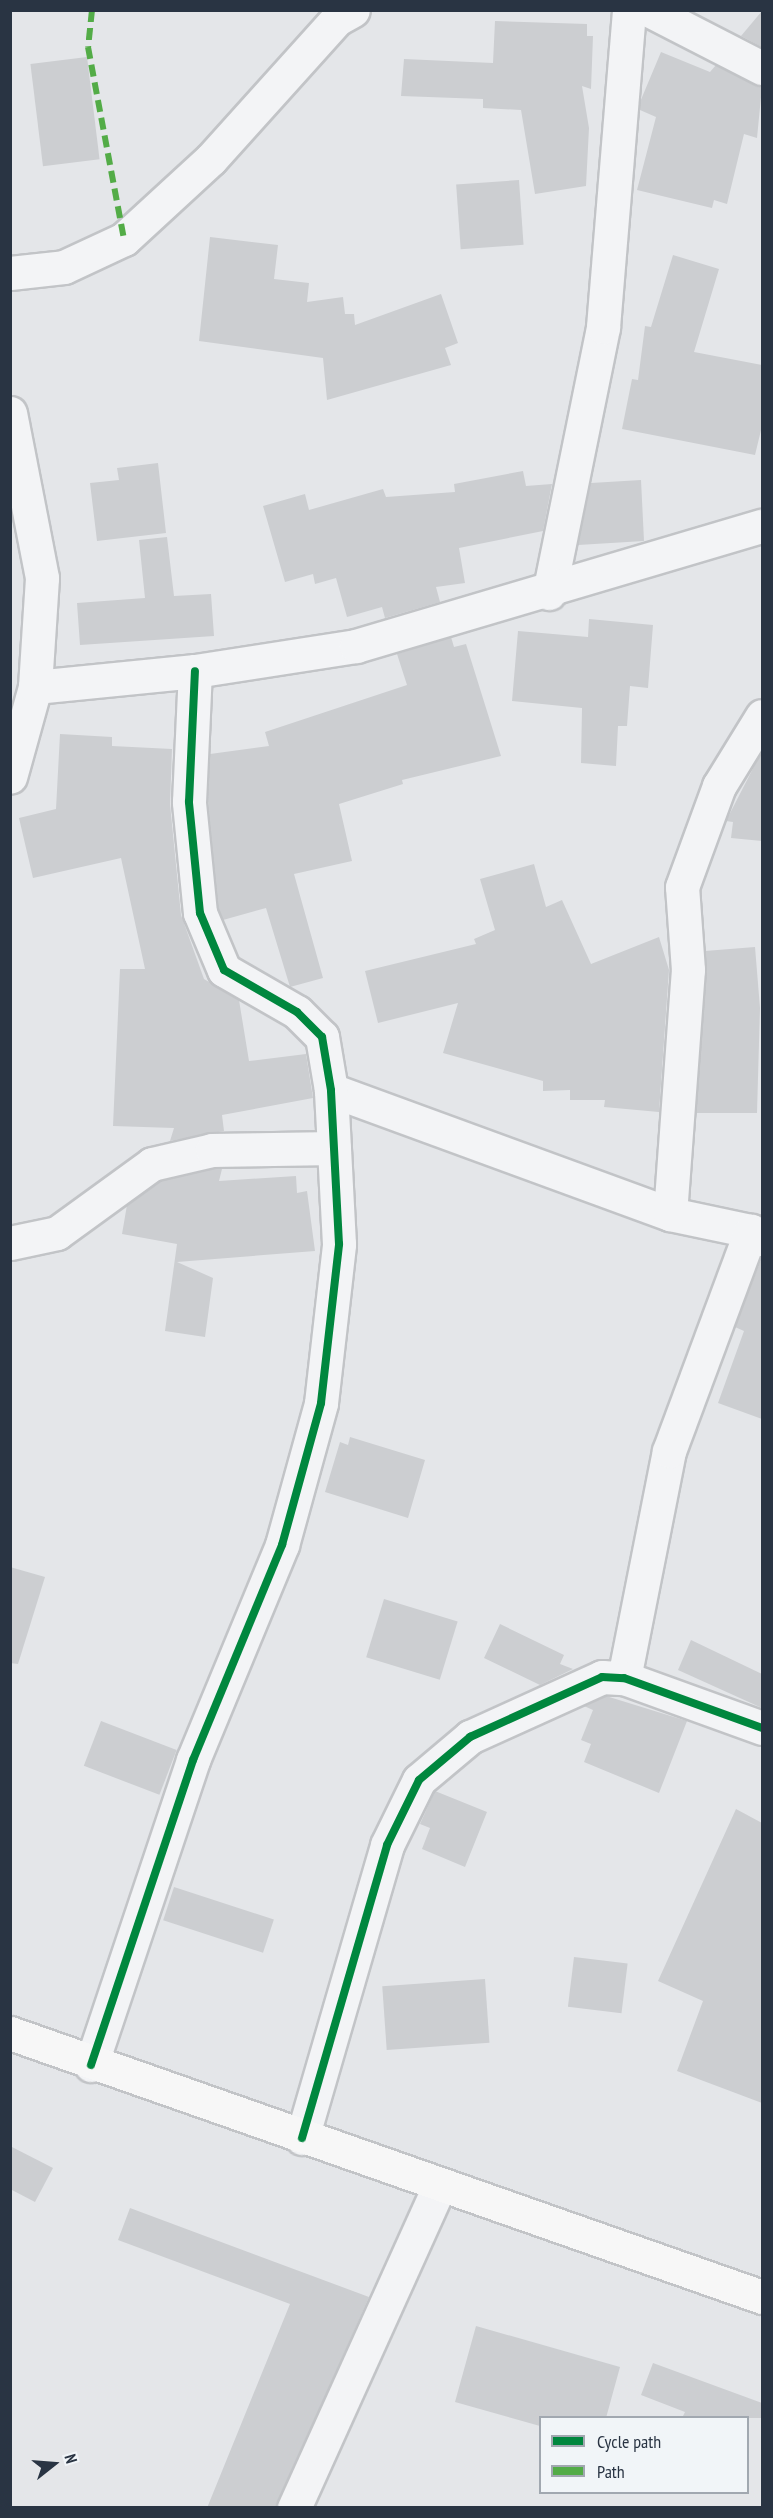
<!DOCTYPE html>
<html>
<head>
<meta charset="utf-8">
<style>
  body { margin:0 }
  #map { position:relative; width:773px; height:2518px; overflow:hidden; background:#e4e6e9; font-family:"PT Sans Narrow",sans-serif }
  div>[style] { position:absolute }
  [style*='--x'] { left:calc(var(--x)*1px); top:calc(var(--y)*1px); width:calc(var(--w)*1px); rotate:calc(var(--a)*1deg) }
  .building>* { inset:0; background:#ccced1; transform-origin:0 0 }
  .roads { filter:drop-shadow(2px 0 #c2c4c7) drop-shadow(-2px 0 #c2c4c7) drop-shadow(0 2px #c2c4c7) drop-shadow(0 -2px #c2c4c7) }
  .minor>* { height:33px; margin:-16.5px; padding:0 16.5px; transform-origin:16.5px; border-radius:16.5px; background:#f3f4f6 }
  .major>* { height:33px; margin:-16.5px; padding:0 16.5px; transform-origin:16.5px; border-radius:16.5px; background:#f7f7f7 }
  .quiet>* { height:6px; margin-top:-3px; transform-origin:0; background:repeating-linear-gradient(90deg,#53ac47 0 12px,transparent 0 18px) }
  .cycleway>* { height:8px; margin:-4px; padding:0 4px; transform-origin:4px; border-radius:4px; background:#00873e }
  span { translate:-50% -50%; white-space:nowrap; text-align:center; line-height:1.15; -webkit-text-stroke:4.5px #f1f5f8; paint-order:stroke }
  .frame { position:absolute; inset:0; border:12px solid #293443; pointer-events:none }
  .legend { position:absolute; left:539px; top:2416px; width:210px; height:78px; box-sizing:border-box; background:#f1f5f8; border:2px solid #a1a8b0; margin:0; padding:8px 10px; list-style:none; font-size:18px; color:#293443 }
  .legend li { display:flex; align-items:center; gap:12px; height:30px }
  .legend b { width:30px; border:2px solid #a1a8b0 }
  .north { position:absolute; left:24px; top:2434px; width:60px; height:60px; -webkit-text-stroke:4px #f1f5f8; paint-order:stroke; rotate:73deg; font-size:16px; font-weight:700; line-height:24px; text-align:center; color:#293443 }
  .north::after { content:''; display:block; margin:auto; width:21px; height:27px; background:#293443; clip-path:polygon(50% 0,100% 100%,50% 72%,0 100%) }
</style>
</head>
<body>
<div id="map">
  <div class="building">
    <div style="clip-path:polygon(762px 11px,762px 47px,741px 36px)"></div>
    <div style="clip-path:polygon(495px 21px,587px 24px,587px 36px,593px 36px,591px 89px,582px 86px,589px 128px,586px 186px,535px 194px,521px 110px,483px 108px,483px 99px,401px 96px,404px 59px,493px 63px)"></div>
    <div style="clip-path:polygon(661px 52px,710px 72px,716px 65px,762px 87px,757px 138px,744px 134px,727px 204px,714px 200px,712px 208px,637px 190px,656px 117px,640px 110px,640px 102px)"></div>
    <div style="left:87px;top:57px;width:103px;height:57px;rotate:83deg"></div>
    <div style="left:519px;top:180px;width:65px;height:63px;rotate:86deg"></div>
    <div style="clip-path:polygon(210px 237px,278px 245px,274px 279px,309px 283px,307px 302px,343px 297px,345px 314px,354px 314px,355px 325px,441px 294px,458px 343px,445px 348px,451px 365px,327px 400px,323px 358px,199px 341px)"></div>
    <div style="clip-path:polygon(673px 255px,719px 269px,694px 352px,762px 365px,762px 426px,755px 455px,622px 429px,632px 379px,638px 380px,645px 326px,651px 327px)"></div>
    <div style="clip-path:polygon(158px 463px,166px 533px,97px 541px,90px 483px,119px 480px,117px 468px)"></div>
    <div style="clip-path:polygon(523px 471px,526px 486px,552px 484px,543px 531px,459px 548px,465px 583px,436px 587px,440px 602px,385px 618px,382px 607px,347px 617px,336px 578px,315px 584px,313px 574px,285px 582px,263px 506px,305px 494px,309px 510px,383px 489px,386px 497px,455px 492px,454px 484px)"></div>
    <div style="clip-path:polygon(641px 480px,644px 541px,578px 545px,591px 483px)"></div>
    <div style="clip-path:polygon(167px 537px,174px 596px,211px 594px,214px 636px,80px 645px,77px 603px,145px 598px,139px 540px)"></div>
    <div style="clip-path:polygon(589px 619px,653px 625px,648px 688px,630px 686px,627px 726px,618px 726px,616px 766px,581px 763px,582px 708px,512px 701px,518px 631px,588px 637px)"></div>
    <div style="clip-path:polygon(451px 637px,454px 647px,466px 644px,501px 756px,402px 780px,403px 784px,339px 804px,352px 861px,294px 874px,323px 978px,290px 987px,266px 908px,223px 920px,218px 908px,208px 801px,210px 754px,269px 746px,265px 732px,407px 685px,397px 654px)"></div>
    <div style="clip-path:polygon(60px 734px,112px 737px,112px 746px,172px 749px,170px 804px,181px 915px,204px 979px,239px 1000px,249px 1061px,306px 1054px,313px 1098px,222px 1115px,224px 1131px,170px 1141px,174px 1128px,113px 1126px,120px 969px,145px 969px,121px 858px,33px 878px,19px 818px,56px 809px)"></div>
    <div style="clip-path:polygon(762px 751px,762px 841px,731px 838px,733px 822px,726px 821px)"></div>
    <div style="clip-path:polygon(534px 864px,546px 907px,562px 900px,591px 964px,659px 937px,669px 970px,659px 1112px,604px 1107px,605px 1100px,570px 1100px,570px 1090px,543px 1091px,543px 1081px,443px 1053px,458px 1003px,378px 1023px,365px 971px,476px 944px,474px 939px,495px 930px,480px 879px)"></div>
    <div style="clip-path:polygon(755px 947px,760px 1008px,757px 1113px,696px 1113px,705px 951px)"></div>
    <div style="clip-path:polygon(214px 1169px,222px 1169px,219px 1181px,296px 1176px,297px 1193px,307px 1191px,315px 1251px,177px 1262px,213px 1278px,205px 1337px,165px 1331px,177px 1244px,122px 1234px,127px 1205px,160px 1181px)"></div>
    <div style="clip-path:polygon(762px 1257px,762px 1419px,718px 1403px,744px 1331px,735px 1327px)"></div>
    <div style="clip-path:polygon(350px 1437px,425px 1460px,408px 1518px,325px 1492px,340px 1442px,348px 1445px)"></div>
    <div style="clip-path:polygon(10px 1567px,45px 1577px,18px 1664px,10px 1663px)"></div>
    <div style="left:384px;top:1599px;width:77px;height:61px;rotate:17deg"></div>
    <div style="clip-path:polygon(500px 1624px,564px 1655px,560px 1664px,573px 1669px,540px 1685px,484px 1658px)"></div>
    <div style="clip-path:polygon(691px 1640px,762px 1674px,762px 1708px,678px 1670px)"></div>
    <div style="clip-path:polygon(606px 1696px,687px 1721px,659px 1793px,584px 1762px,591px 1744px,581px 1740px,593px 1710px,584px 1706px)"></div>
    <div style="left:101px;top:1721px;width:81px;height:48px;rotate:21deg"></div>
    <div style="clip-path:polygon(435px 1791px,487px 1812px,465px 1867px,422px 1849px,430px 1828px,420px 1824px)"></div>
    <div style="clip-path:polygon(736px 1809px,762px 1823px,762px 2103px,677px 2071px,703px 2001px,658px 1981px)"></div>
    <div style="left:174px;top:1887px;width:105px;height:35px;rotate:18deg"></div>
    <div style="left:574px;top:1957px;width:54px;height:50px;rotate:7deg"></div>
    <div style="left:485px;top:1979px;width:64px;height:103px;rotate:86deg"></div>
    <div style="clip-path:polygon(10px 2146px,53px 2168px,35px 2202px,10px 2189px)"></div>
    <div style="clip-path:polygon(130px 2208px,369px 2297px,276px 2508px,207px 2508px,290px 2304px,118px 2240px)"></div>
    <div style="clip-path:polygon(476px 2326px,620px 2367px,606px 2418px,540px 2418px,540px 2426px,455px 2402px)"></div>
    <div style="clip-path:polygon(653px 2363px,762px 2403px,762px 2418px,682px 2418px,685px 2412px,641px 2395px)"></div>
  </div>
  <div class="roads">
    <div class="minor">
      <div style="--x:649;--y:10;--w:127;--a:27.2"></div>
      <div style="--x:10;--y:273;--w:54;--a:-6.3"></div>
      <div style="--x:64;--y:267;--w:66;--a:-25"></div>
      <div style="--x:124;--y:239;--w:118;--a:-42.6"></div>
      <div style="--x:211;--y:159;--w:188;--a:-48"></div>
      <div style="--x:337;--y:19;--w:18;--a:-29"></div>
      <div style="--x:10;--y:413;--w:168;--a:79"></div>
      <div style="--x:42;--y:578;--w:109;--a:93.7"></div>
      <div style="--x:35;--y:687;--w:93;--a:105.5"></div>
      <div style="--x:549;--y:593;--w:271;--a:-78.5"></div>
      <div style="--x:603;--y:327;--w:318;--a:-85.3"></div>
      <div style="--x:35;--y:687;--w:161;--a:-5.7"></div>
      <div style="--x:195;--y:671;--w:163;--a:-8.8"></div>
      <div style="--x:356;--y:646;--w:423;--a:-16.5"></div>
      <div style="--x:331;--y:1090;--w:361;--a:20.1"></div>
      <div style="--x:670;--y:1214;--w:83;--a:11.9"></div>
      <div style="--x:751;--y:1231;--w:14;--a:36"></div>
      <div style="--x:670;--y:1214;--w:245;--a:-85.8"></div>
      <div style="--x:688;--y:970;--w:83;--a:-94.1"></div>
      <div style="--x:682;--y:887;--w:108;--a:-69.9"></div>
      <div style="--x:719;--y:786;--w:82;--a:-58.4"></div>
      <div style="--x:10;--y:1243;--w:48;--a:-12"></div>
      <div style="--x:57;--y:1233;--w:117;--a:-36"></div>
      <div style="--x:152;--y:1164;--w:62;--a:-13.1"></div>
      <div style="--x:212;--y:1150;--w:122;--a:-0.9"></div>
      <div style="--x:624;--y:1678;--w:231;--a:-78.8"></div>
      <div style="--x:669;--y:1451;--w:235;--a:-69.6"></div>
      <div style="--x:91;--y:2065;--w:322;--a:-71.5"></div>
      <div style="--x:193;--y:1760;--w:233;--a:-67.5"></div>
      <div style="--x:282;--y:1545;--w:147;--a:-74.6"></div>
      <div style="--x:321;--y:1403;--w:160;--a:-83.5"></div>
      <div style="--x:339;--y:1244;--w:154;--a:-93"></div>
      <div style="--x:331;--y:1090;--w:54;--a:-99.6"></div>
      <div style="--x:322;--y:1037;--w:35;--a:-135"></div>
      <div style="--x:297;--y:1012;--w:84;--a:-150.1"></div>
      <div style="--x:224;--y:970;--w:62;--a:-112.8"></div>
      <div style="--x:200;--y:913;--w:112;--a:-95.7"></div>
      <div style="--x:189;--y:802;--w:131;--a:-87.4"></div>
      <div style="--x:302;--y:2138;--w:305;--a:-73.8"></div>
      <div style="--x:387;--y:1845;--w:72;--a:-63.8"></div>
      <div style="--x:419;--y:1780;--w:67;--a:-40.1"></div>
      <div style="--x:470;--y:1737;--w:145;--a:-24.4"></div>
      <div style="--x:602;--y:1677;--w:22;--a:3"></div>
      <div style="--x:624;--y:1678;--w:147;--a:19.9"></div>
      <div style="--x:294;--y:2508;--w:355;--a:-65.7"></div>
    </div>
    <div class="major">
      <div style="--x:10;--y:2033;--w:797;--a:19.34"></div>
    </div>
  </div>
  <div class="quiet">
    <div style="--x:92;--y:10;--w:37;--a:96"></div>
    <div style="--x:88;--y:47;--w:195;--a:79.4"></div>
  </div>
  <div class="cycleway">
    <div style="--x:91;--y:2065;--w:322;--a:-71.5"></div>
    <div style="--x:193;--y:1760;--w:233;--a:-67.5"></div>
    <div style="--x:282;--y:1545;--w:147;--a:-74.6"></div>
    <div style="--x:321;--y:1403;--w:160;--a:-83.5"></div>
    <div style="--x:339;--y:1244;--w:154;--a:-93"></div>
    <div style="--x:331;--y:1090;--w:54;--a:-99.6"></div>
    <div style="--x:322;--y:1037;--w:35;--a:-135"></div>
    <div style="--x:297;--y:1012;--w:84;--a:-150.1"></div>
    <div style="--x:224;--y:970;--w:62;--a:-112.8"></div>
    <div style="--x:200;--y:913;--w:112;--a:-95.7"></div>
    <div style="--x:189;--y:802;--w:131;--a:-87.4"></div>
    <div style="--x:302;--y:2138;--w:305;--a:-73.8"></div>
    <div style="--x:387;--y:1845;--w:72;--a:-63.8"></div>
    <div style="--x:419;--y:1780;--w:67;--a:-40.1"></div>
    <div style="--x:470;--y:1737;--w:145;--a:-24.4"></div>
    <div style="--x:602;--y:1677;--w:22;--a:3"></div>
    <div style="--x:624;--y:1678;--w:147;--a:19.9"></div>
  </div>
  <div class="frame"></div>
  <ul class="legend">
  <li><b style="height:8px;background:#00873e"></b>Cycle path</li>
  <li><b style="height:8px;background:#53ac47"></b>Path</li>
  </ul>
  <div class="north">N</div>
</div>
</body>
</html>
